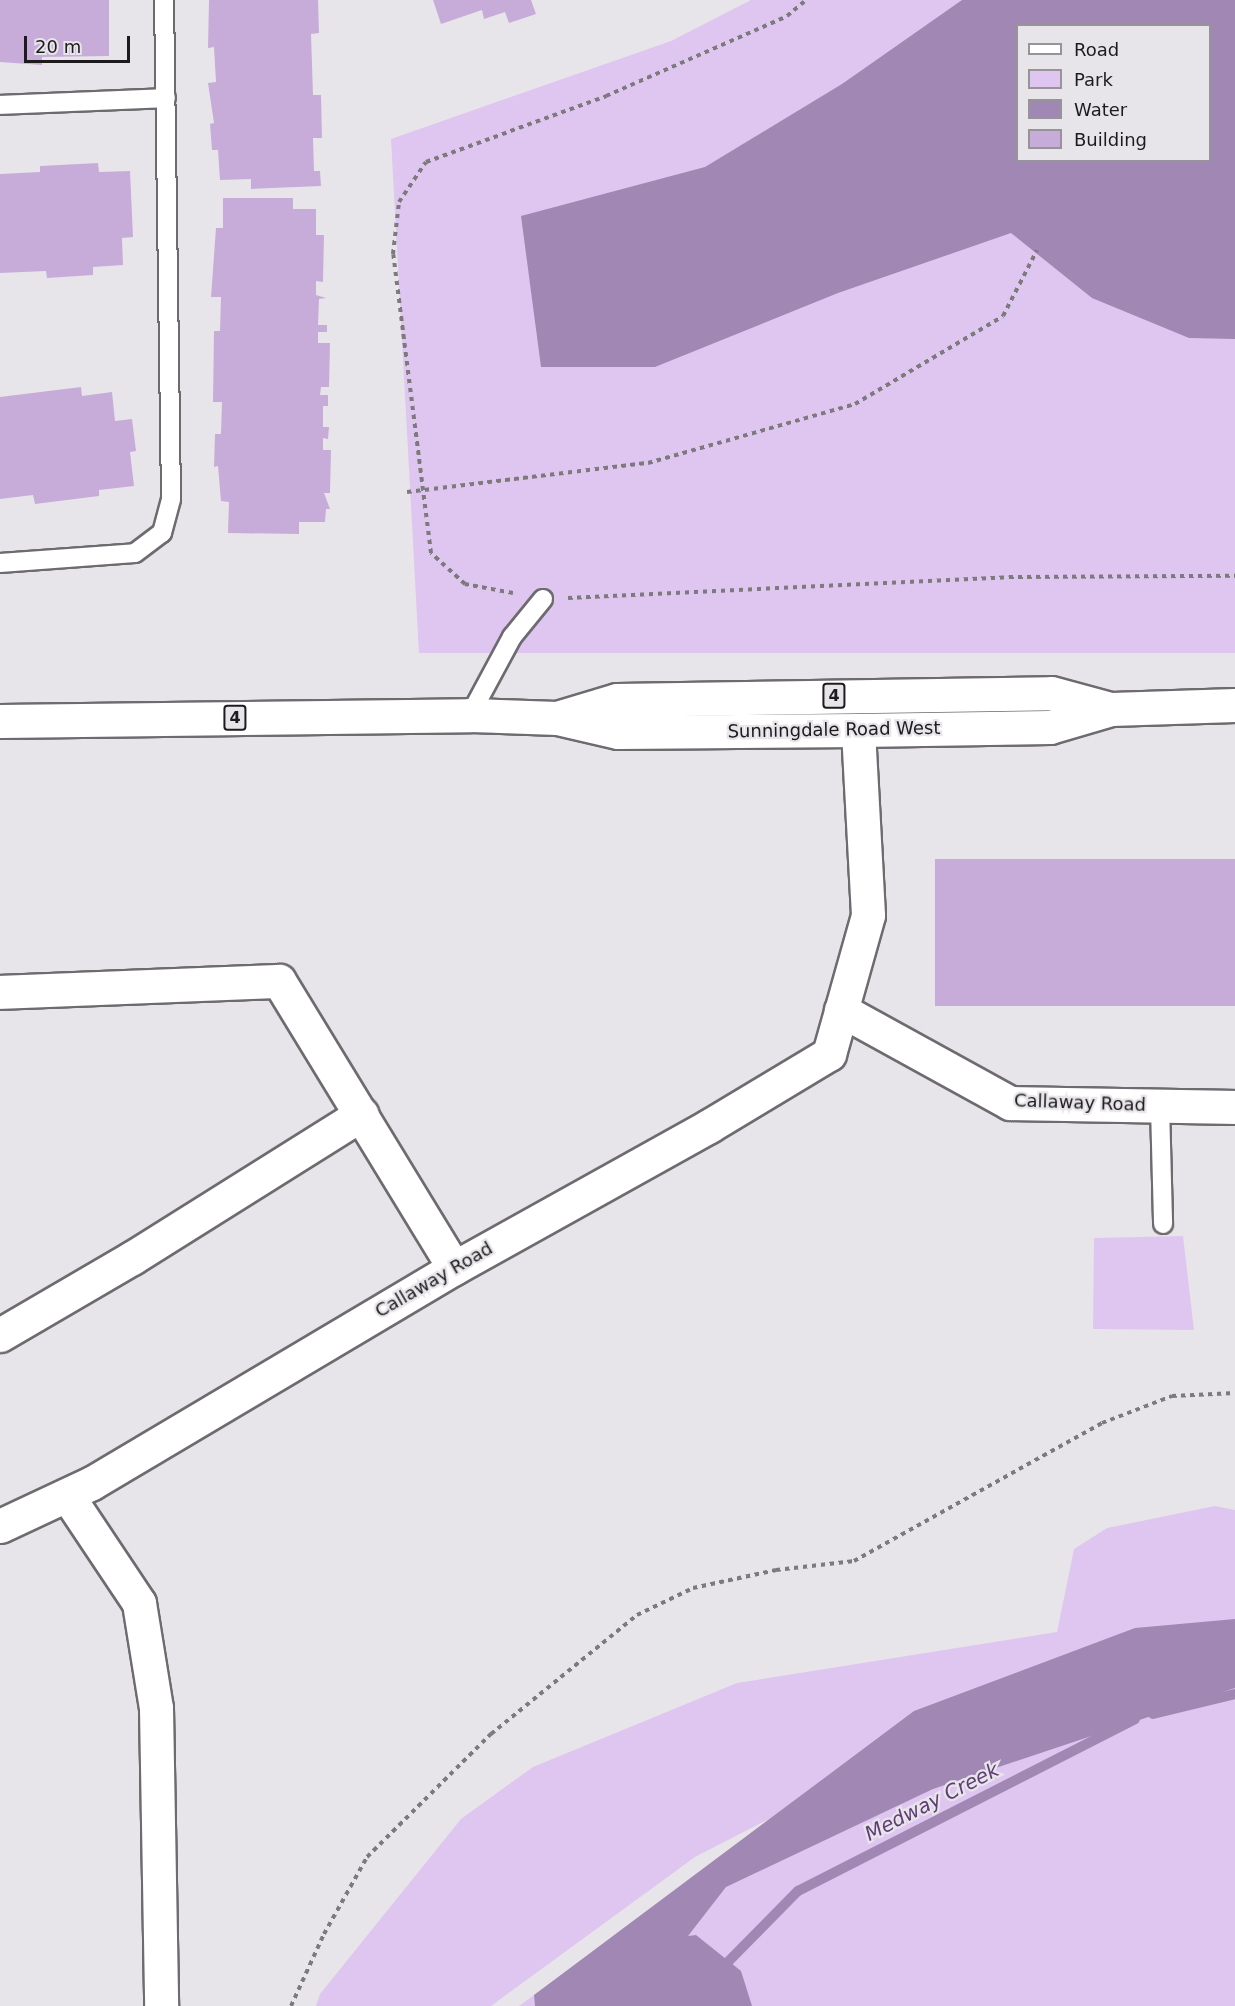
<!DOCTYPE html>
<html>
<head>
<meta charset="utf-8">
<style>
  body { margin:0 }
  #map { position:relative; width:1235px; height:2006px; overflow:hidden; background:#e8e5ea; font-family:"DejaVu Sans",sans-serif }
  div>[style] { position:absolute }
  [style*='--x'] { left:calc(var(--x)*1px); top:calc(var(--y)*1px); width:calc(var(--w)*1px); rotate:calc(var(--a)*1deg) }
  .green>* { inset:0; background:#dfc6f0 }
  .water>* { inset:0; background:#a187b3 }
  .stream>* { height:10px; margin:-5px; padding:0 5px; transform-origin:5px; border-radius:5px; background:#a187b3 }
  .building>* { inset:0; background:#c7acda; transform-origin:0 0 }
  .path>* { height:4px; margin-top:-2px; transform-origin:0; background:repeating-linear-gradient(90deg,#7c7a7d 0 4.5px,transparent 0 9px) }
  .roads { filter:drop-shadow(2px 0 #6e6b70) drop-shadow(-2px 0 #6e6b70) drop-shadow(0 2px #6e6b70) drop-shadow(0 -2px #6e6b70) }
  .lane>* { height:18px; margin:-9px; padding:0 9px; transform-origin:9px; border-radius:9px; background:#fff }
  .street>* { height:33px; margin:-16.5px; padding:0 16.5px; transform-origin:16.5px; border-radius:16.5px; background:#fff }
  .primary>* { height:33px; margin:-16.5px; padding:0 16.5px; transform-origin:16.5px; border-radius:16.5px; background:#fff }
  span { translate:-50% -50%; white-space:nowrap; text-align:center; line-height:1.15; -webkit-text-stroke:4.5px #e8e5ea; paint-order:stroke }
  .shield-label span { padding:2px 4px; background:#e8e5ea; border:2px solid; border-radius:4px; -webkit-text-stroke-width:0 }
  .shield-label { font-size:16px; color:#1d1b1d; font-weight:700 }
  .street-label { font-size:18px; color:#1d1b1d }
  .water-label { font-size:20px; color:#5f3c76; font-style:italic }
  .legend { position:absolute; left:1016px; top:24px; width:195px; height:138px; box-sizing:border-box; background:#e8e5ea; border:2px solid #979498; margin:0; padding:8px 10px; list-style:none; font-size:18px; color:#1d1b1d }
  .legend li { display:flex; align-items:center; gap:12px; height:30px }
  .legend b { width:30px; border:2px solid #979498 }
  .scale { position:absolute; left:24px; top:36px; width:106px; height:27px; box-sizing:border-box; border:3px solid #1d1b1d; border-top:0; padding-left:8px; font-size:18px; line-height:21px; white-space:nowrap; color:#1d1b1d; -webkit-text-stroke:4px #e8e5ea; paint-order:stroke }
</style>
</head>
<body>
<div id="map">
  <div class="green">
    <div style="clip-path:polygon(evenodd,751px 0,1235px 0,1235px 653px,419px 653px,391px 139px,671px 41px,751px 0,1018px 26px,1210px 26px,1210px 160px,1018px 160px,1018px 26px)"></div>
    <div style="clip-path:polygon(1183px 1236px,1194px 1330px,1093px 1329px,1094px 1238px)"></div>
    <div style="clip-path:polygon(1215px 1506px,1235px 1510px,1235px 1641px,980px 1720px,761px 1823px,695px 1857px,491px 2006px,316px 2006px,320px 1994px,461px 1819px,533px 1767px,737px 1683px,1057px 1632px,1074px 1549px,1107px 1528px)"></div>
    <div style="clip-path:polygon(1235px 1656px,1235px 2006px,519px 2006px,721px 1859px)"></div>
  </div>
  <div class="water">
    <div style="clip-path:polygon(evenodd,962px 0,1235px 0,1235px 339px,1189px 338px,1092px 298px,1011px 233px,838px 293px,655px 367px,541px 367px,521px 216px,705px 167px,842px 84px,962px 0,1018px 26px,1210px 26px,1210px 160px,1018px 160px,1018px 26px)"></div>
    <div style="clip-path:polygon(1235px 1619px,1235px 1688px,933px 1789px,726px 1887px,688px 1936px,696px 1935px,741px 1971px,752px 2006px,535px 2006px,534px 1995px,914px 1711px,1135px 1628px)"></div>
  </div>
  <div class="stream">
    <div style="--x:1153;--y:1714;--w:84;--a:-13.7"></div>
    <div style="--x:718;--y:1972;--w:114;--a:-45.4"></div>
    <div style="--x:798;--y:1891;--w:378;--a:-27"></div>
  </div>
  <div class="building">
    <div style="clip-path:polygon(0 0,109px 0,109px 56px,42px 57px,42px 65px,0 62px)"></div>
    <div style="clip-path:polygon(209px 0,318px 0,319px 33px,311px 34px,313px 95px,321px 95px,322px 138px,313px 138px,314px 171px,320px 171px,321px 186px,251px 189px,251px 179px,220px 180px,218px 150px,212px 150px,210px 124px,214px 123px,208px 83px,216px 82px,214px 47px,208px 48px)"></div>
    <div style="clip-path:polygon(433px 0,531px 0,536px 14px,509px 23px,505px 12px,484px 19px,482px 10px,441px 24px)"></div>
    <div style="clip-path:polygon(98px 163px,99px 172px,130px 171px,133px 237px,122px 238px,123px 265px,93px 267px,93px 275px,47px 278px,46px 271px,0 273px,0 174px,40px 172px,40px 166px)"></div>
    <div style="clip-path:polygon(223px 198px,293px 198px,293px 209px,316px 209px,316px 235px,324px 235px,323px 282px,316px 281px,316px 295px,326px 298px,319px 299px,318px 325px,327px 325px,327px 332px,318px 332px,318px 343px,330px 343px,329px 387px,321px 387px,320px 395px,328px 395px,328px 406px,323px 406px,323px 427px,329px 427px,328px 439px,323px 438px,323px 450px,331px 450px,330px 493px,324px 493px,330px 509px,326px 509px,325px 522px,299px 522px,299px 534px,228px 533px,229px 502px,221px 501px,218px 466px,214px 467px,215px 434px,221px 434px,222px 402px,213px 402px,214px 331px,220px 331px,221px 297px,211px 297px,216px 228px,223px 228px)"></div>
    <div style="clip-path:polygon(81px 387px,82px 396px,112px 392px,115px 421px,132px 419px,136px 451px,130px 452px,134px 486px,99px 490px,99px 496px,35px 504px,33px 495px,0 499px,0 397px)"></div>
    <div style="left:1235px;top:859px;width:147px;height:300px;rotate:90deg"></div>
  </div>
  <div class="path">
    <div style="--x:407;--y:492;--w:243;--a:-6.9"></div>
    <div style="--x:648;--y:463;--w:215;--a:-15.9"></div>
    <div style="--x:855;--y:404;--w:172;--a:-30.7"></div>
    <div style="--x:1003;--y:316;--w:74;--a:-62.7"></div>
    <div style="--x:513;--y:593;--w:49;--a:-169.4"></div>
    <div style="--x:465;--y:584;--w:46;--a:-137.6"></div>
    <div style="--x:431;--y:553;--w:301;--a:-97.2"></div>
    <div style="--x:393;--y:254;--w:52;--a:-83.4"></div>
    <div style="--x:399;--y:202;--w:48;--a:-56"></div>
    <div style="--x:426;--y:162;--w:192;--a:-20.1"></div>
    <div style="--x:606;--y:96;--w:198;--a:-23.8"></div>
    <div style="--x:787;--y:16;--w:25;--a:-40"></div>
    <div style="--x:568;--y:598;--w:441;--a:-2.7"></div>
    <div style="--x:1009;--y:577;--w:226;--a:-0.3"></div>
    <div style="--x:291;--y:2006;--w:79;--a:-65.4"></div>
    <div style="--x:324;--y:1934;--w:88;--a:-60.8"></div>
    <div style="--x:367;--y:1857;--w:175;--a:-44.8"></div>
    <div style="--x:491;--y:1734;--w:188;--a:-39.2"></div>
    <div style="--x:637;--y:1615;--w:62;--a:-25.7"></div>
    <div style="--x:693;--y:1588;--w:85;--a:-12.2"></div>
    <div style="--x:776;--y:1570;--w:79;--a:-6.6"></div>
    <div style="--x:854;--y:1561;--w:284;--a:-29.1"></div>
    <div style="--x:1102;--y:1423;--w:75;--a:-21.1"></div>
    <div style="--x:1172;--y:1396;--w:63;--a:-2.7"></div>
  </div>
  <div class="roads">
    <div class="lane">
      <div style="--x:0;--y:105;--w:166;--a:-2.4"></div>
      <div style="--x:0;--y:563;--w:135;--a:-4.2"></div>
      <div style="--x:135;--y:553;--w:34;--a:-37"></div>
      <div style="--x:162;--y:533;--w:35;--a:-75"></div>
      <div style="--x:171;--y:499;--w:499;--a:-90.8"></div>
      <div style="--x:470;--y:715;--w:89;--a:-61.7"></div>
      <div style="--x:512;--y:637;--w:49;--a:-50.8"></div>
      <div style="--x:1160;--y:1106;--w:118;--a:88.5"></div>
    </div>
    <div class="street">
      <div style="--x:0;--y:992;--w:279;--a:-2.3"></div>
      <div style="--x:279;--y:981;--w:336;--a:58.6"></div>
      <div style="--x:841;--y:1010;--w:193;--a:28.8"></div>
      <div style="--x:1010;--y:1103;--w:225;--a:1"></div>
      <div style="--x:0;--y:1335;--w:153;--a:-30.3"></div>
      <div style="--x:132;--y:1258;--w:271;--a:-32.1"></div>
      <div style="--x:67;--y:1495;--w:130;--a:56.3"></div>
      <div style="--x:139;--y:1603;--w:106;--a:80.8"></div>
      <div style="--x:156;--y:1708;--w:298;--a:89"></div>
      <div style="--x:0;--y:1526;--w:102;--a:-25.1"></div>
      <div style="--x:92;--y:1483;--w:421;--a:-30.7"></div>
      <div style="--x:454;--y:1268;--w:292;--a:-29.1"></div>
      <div style="--x:709;--y:1126;--w:140;--a:-31"></div>
      <div style="--x:829;--y:1054;--w:144;--a:-74.3"></div>
      <div style="--x:868;--y:915;--w:185;--a:-93.1"></div>
    </div>
    <div class="primary">
      <div style="--x:560;--y:717;--w:59;--a:-16.6"></div>
      <div style="--x:617;--y:700;--w:434;--a:-0.9"></div>
      <div style="--x:1051;--y:693;--w:61;--a:15.2"></div>
      <div style="--x:0;--y:721;--w:470;--a:-0.7"></div>
      <div style="--x:470;--y:715;--w:87;--a:2"></div>
      <div style="--x:557;--y:718;--w:63;--a:12.9"></div>
      <div style="--x:618;--y:732;--w:240;--a:-0.5"></div>
      <div style="--x:858;--y:730;--w:192;--a:-0.9"></div>
      <div style="--x:1050;--y:727;--w:64;--a:-16.4"></div>
      <div style="--x:1111;--y:709;--w:124;--a:-1.8"></div>
    </div>
  </div>
  <div class="shield-label">
    <span style="left:834px;top:696px">4</span>
    <span style="left:235px;top:718px">4</span>
  </div>
  <div class="street-label">
    <span style="left:834px;top:730px;rotate:-1deg">Sunningdale Road West</span>
    <span style="left:1080px;top:1103px;rotate:2deg">Callaway Road</span>
    <span style="left:434px;top:1280px;rotate:-30deg">Callaway Road</span>
  </div>
  <div class="water-label">
    <span style="left:932px;top:1802px;rotate:-27deg">Medway Creek</span>
  </div>
  <ul class="legend">
  <li><b style="height:8px;background:#fff"></b>Road</li>
  <li><b style="height:16px;background:#dfc6f0"></b>Park</li>
  <li><b style="height:16px;background:#a187b3"></b>Water</li>
  <li><b style="height:16px;background:#c7acda"></b>Building</li>
  </ul>
  <div class="scale">20 m</div>
</div>
</body>
</html>
